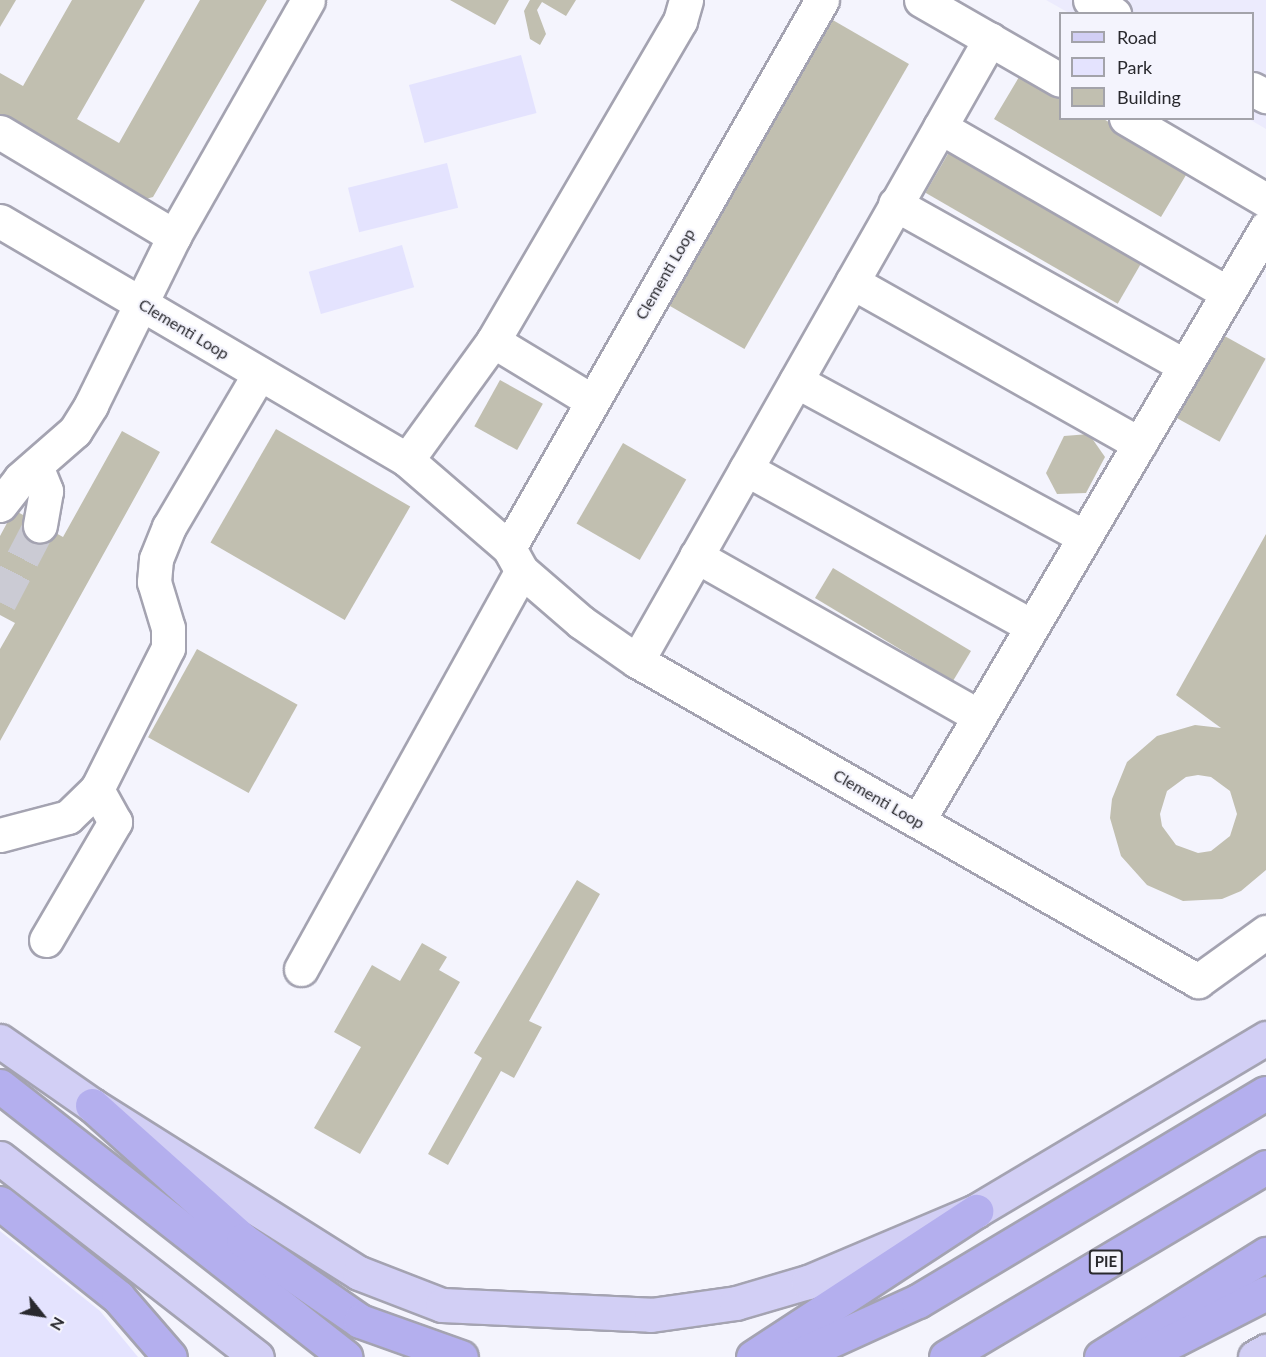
<!DOCTYPE html>
<html>
<head>
<meta charset="utf-8">
<style>
  body { margin:0 }
  #map { position:relative; width:1266px; height:1357px; overflow:hidden; background:#f4f4fd; font-family:Lato,sans-serif }
  div>[style] { position:absolute }
  [style*='--x'] { left:calc(var(--x)*1px); top:calc(var(--y)*1px); width:calc(var(--w)*1px); rotate:calc(var(--a)*1deg) }
  .built>* { inset:0; background:#ecebfd }
  .green>* { inset:0; background:#e4e3fe; transform-origin:0 0 }
  .building>* { inset:0; background:#c1bfb0; transform-origin:0 0 }
  .minor-tunnel>* { height:33px; margin-top:-16.5px; transform-origin:0; background:repeating-linear-gradient(90deg,#cbcbd4 0 33px,transparent 0 49px) }
  .roads { filter:drop-shadow(2px 0 #a4a3b1) drop-shadow(-2px 0 #a4a3b1) drop-shadow(0 2px #a4a3b1) drop-shadow(0 -2px #a4a3b1) }
  .minor>* { height:33px; margin:-16.5px; padding:0 16.5px; transform-origin:16.5px; border-radius:16.5px; background:#fff }
  .major>* { height:33px; margin:-16.5px; padding:0 16.5px; transform-origin:16.5px; border-radius:16.5px; background:#d2cff5 }
  .highway>* { height:33px; margin:-16.5px; padding:0 16.5px; transform-origin:16.5px; border-radius:16.5px; background:#b4afee }
  span { translate:-50% -50%; white-space:nowrap; text-align:center; line-height:1.15; -webkit-text-stroke:4.5px #f4f4fd; paint-order:stroke }
  .shield-label span { padding:2px 4px; background:#f4f4fd; border:2px solid; border-radius:4px; -webkit-text-stroke-width:0 }
  .shield-label { font-size:15px; color:#29292e; font-weight:700 }
  .street-label { font-size:16px; color:#29292e }
  .legend { position:absolute; left:1059px; top:12px; width:195px; height:108px; box-sizing:border-box; background:#f4f4fd; border:2px solid #a3a3aa; margin:0; padding:8px 10px; list-style:none; font-size:18px; color:#29292e }
  .legend li { display:flex; align-items:center; gap:12px; height:30px }
  .legend b { width:30px; border:2px solid #a3a3aa }
  .north { position:absolute; left:12px; top:1285px; width:60px; height:60px; -webkit-text-stroke:4px #f4f4fd; paint-order:stroke; rotate:120deg; font-size:16px; font-weight:700; line-height:24px; text-align:center; color:#29292e }
  .north::after { content:''; display:block; margin:auto; width:21px; height:27px; background:#29292e; clip-path:polygon(50% 0,100% 100%,50% 72%,0 100%) }
</style>
</head>
<body>
<div id="map">
  <div class="built">
    <div style="clip-path:polygon(1046px 0,1266px 0,1266px 129px,1249px 119px,1252px 118px,1252px 14px,1069px 13px)"></div>
  </div>
  <div class="green">
    <div style="left:521px;top:55px;width:60px;height:116px;rotate:75deg"></div>
    <div style="left:447px;top:163px;width:46px;height:102px;rotate:76deg"></div>
    <div style="left:402px;top:245px;width:44px;height:97px;rotate:74deg"></div>
    <div style="clip-path:polygon(0 1231px,100px 1311px,138px 1357px,0 1357px)"></div>
  </div>
  <div class="building">
    <div style="clip-path:polygon(0 0,16px 0,0 27px)"></div>
    <div style="clip-path:polygon(72px 0,145px 0,77px 119px,119px 143px,200px 0,267px 0,153px 197px,128px 204px,0 129px,0 73px,23px 86px)"></div>
    <div style="clip-path:polygon(450px 0,509px 0,495px 25px)"></div>
    <div style="clip-path:polygon(530px 0,576px 0,566px 16px,542px 2px,537px 10px,546px 34px,540px 45px,530px 39px,524px 11px)"></div>
    <div style="left:831px;top:19px;width:90px;height:329px;rotate:30deg"></div>
    <div style="clip-path:polygon(1022px 72px,1060px 94px,1060px 118px,1102px 118px,1189px 170px,1161px 217px,994px 119px)"></div>
    <div style="left:956px;top:140px;width:222px;height:61px;rotate:30deg"></div>
    <div style="left:1221px;top:334px;width:51px;height:95px;rotate:29deg"></div>
    <div style="left:500px;top:380px;width:49px;height:53px;rotate:29deg"></div>
    <div style="left:276px;top:429px;width:155px;height:131px;rotate:30deg"></div>
    <div style="clip-path:polygon(122px 431px,160px 452px,0 741px,0 649px,15px 623px,0 615px,0 536px,14px 510px,63px 537px)"></div>
    <div style="clip-path:polygon(1089px 434px,1105px 457px,1086px 493px,1057px 494px,1046px 473px,1064px 436px)"></div>
    <div style="left:623px;top:443px;width:73px;height:93px;rotate:30deg"></div>
    <div style="clip-path:polygon(evenodd,1266px 534px,1266px 870px,1241px 891px,1222px 899px,1183px 901px,1147px 885px,1121px 856px,1110px 818px,1112px 799px,1127px 762px,1157px 736px,1195px 725px,1221px 728px,1176px 695px,1266px 534px,1198px 775px,1211px 777px,1230px 791px,1237px 814px,1230px 836px,1211px 851px,1198px 853px,1176px 845px,1162px 826px,1160px 814px,1167px 791px,1186px 777px,1198px 775px)"></div>
    <div style="left:833px;top:568px;width:161px;height:35px;rotate:31deg"></div>
    <div style="left:197px;top:649px;width:115px;height:101px;rotate:29deg"></div>
    <div style="clip-path:polygon(577px 880px,600px 894px,529px 1021px,542px 1027px,514px 1078px,501px 1071px,448px 1165px,428px 1154px,482px 1058px,474px 1053px)"></div>
    <div style="clip-path:polygon(422px 943px,447px 957px,439px 970px,460px 982px,360px 1154px,314px 1128px,361px 1047px,334px 1032px,372px 965px,400px 981px)"></div>
  </div>
  <div class="minor-tunnel">
    <div style="--x:0;--y:602;--w:87;--a:-62.5"></div>
  </div>
  <div class="roads">
    <div class="minor">
      <div style="--x:921;--y:0;--w:160;--a:29.9"></div>
      <div style="--x:1090;--y:0;--w:28;--a:30"></div>
      <div style="--x:1252;--y:89;--w:16;--a:27"></div>
      <div style="--x:1126;--y:118;--w:162;--a:30.4"></div>
      <div style="--x:940;--y:127;--w:332;--a:30"></div>
      <div style="--x:0;--y:132;--w:203;--a:30.9"></div>
      <div style="--x:895;--y:204;--w:332;--a:29.2"></div>
      <div style="--x:0;--y:221;--w:472;--a:30.4"></div>
      <div style="--x:407;--y:460;--w:135;--a:40.8"></div>
      <div style="--x:509;--y:548;--w:26;--a:61"></div>
      <div style="--x:522;--y:571;--w:78;--a:40.8"></div>
      <div style="--x:581;--y:622;--w:68;--a:34.9"></div>
      <div style="--x:637;--y:661;--w:646;--a:29.7"></div>
      <div style="--x:1198;--y:981;--w:84;--a:-35.8"></div>
      <div style="--x:852;--y:282;--w:330;--a:29.4"></div>
      <div style="--x:493;--y:341;--w:116;--a:31.2"></div>
      <div style="--x:796;--y:381;--w:328;--a:28.4"></div>
      <div style="--x:407;--y:460;--w:147;--a:-54.1"></div>
      <div style="--x:493;--y:341;--w:371;--a:-59.7"></div>
      <div style="--x:680;--y:21;--w:22;--a:-74"></div>
      <div style="--x:36;--y:466;--w:27;--a:68"></div>
      <div style="--x:46;--y:491;--w:35;--a:100"></div>
      <div style="--x:746;--y:469;--w:326;--a:28.8"></div>
      <div style="--x:0;--y:505;--w:33;--a:-52"></div>
      <div style="--x:20;--y:479;--w:73;--a:-41.1"></div>
      <div style="--x:75;--y:431;--w:31;--a:-58"></div>
      <div style="--x:91;--y:405;--w:188;--a:-63.8"></div>
      <div style="--x:174;--y:236;--w:271;--a:-60.4"></div>
      <div style="--x:509;--y:548;--w:631;--a:-60.27"></div>
      <div style="--x:696;--y:556;--w:325;--a:29.5"></div>
      <div style="--x:637;--y:661;--w:715;--a:-60.42"></div>
      <div style="--x:918;--y:821;--w:688;--a:-59.59"></div>
      <div style="--x:0;--y:835;--w:70;--a:-14.8"></div>
      <div style="--x:68;--y:817;--w:40;--a:-44"></div>
      <div style="--x:97;--y:789;--w:158;--a:-63.3"></div>
      <div style="--x:168;--y:648;--w:20;--a:-90"></div>
      <div style="--x:168;--y:628;--w:48;--a:-106.9"></div>
      <div style="--x:154;--y:582;--w:23;--a:-85"></div>
      <div style="--x:156;--y:559;--w:35;--a:-68"></div>
      <div style="--x:169;--y:527;--w:178;--a:-59.5"></div>
      <div style="--x:46;--y:940;--w:137;--a:-59.7"></div>
      <div style="--x:115;--y:822;--w:38;--a:-119"></div>
      <div style="--x:301;--y:969;--w:455;--a:-61"></div>
    </div>
    <div class="major">
      <div style="--x:0;--y:1041;--w:112;--a:34.8"></div>
      <div style="--x:92;--y:1105;--w:315;--a:32.2"></div>
      <div style="--x:359;--y:1273;--w:89;--a:21.1"></div>
      <div style="--x:442;--y:1305;--w:209;--a:2.7"></div>
      <div style="--x:651;--y:1315;--w:86;--a:-8"></div>
      <div style="--x:736;--y:1303;--w:75;--a:-16.3"></div>
      <div style="--x:808;--y:1282;--w:182;--a:-22.9"></div>
      <div style="--x:976;--y:1211;--w:338;--a:-30.8"></div>
      <div style="--x:0;--y:1158;--w:325;--a:37.8"></div>
      <div style="--x:1255;--y:1357;--w:13;--a:-29"></div>
    </div>
    <div class="highway">
      <div style="--x:0;--y:1086;--w:439;--a:38.1"></div>
      <div style="--x:92;--y:1105;--w:203;--a:41.8"></div>
      <div style="--x:243;--y:1240;--w:142;--a:34.7"></div>
      <div style="--x:360;--y:1321;--w:107;--a:19.6"></div>
      <div style="--x:0;--y:1203;--w:151;--a:38.5"></div>
      <div style="--x:118;--y:1297;--w:79;--a:49.1"></div>
      <div style="--x:753;--y:1357;--w:267;--a:-33.2"></div>
      <div style="--x:795;--y:1357;--w:135;--a:-24.5"></div>
      <div style="--x:918;--y:1301;--w:405;--a:-30.9"></div>
      <div style="--x:946;--y:1357;--w:372;--a:-30.7"></div>
      <div style="--x:1101;--y:1357;--w:195;--a:-32"></div>
      <div style="--x:1141;--y:1357;--w:140;--a:-27.1"></div>
    </div>
  </div>
  <div class="shield-label">
    <span style="left:1106px;top:1262px">PIE</span>
  </div>
  <div class="street-label">
    <span style="left:665px;top:274px;rotate:-60deg">Clementi Loop</span>
    <span style="left:184px;top:329px;rotate:31deg">Clementi Loop</span>
    <span style="left:879px;top:799px;rotate:30deg">Clementi Loop</span>
  </div>
  <ul class="legend">
  <li><b style="height:8px;background:#d2cff5"></b>Road</li>
  <li><b style="height:16px;background:#e4e3fe"></b>Park</li>
  <li><b style="height:16px;background:#c1bfb0"></b>Building</li>
  </ul>
  <div class="north">N</div>
</div>
</body>
</html>
